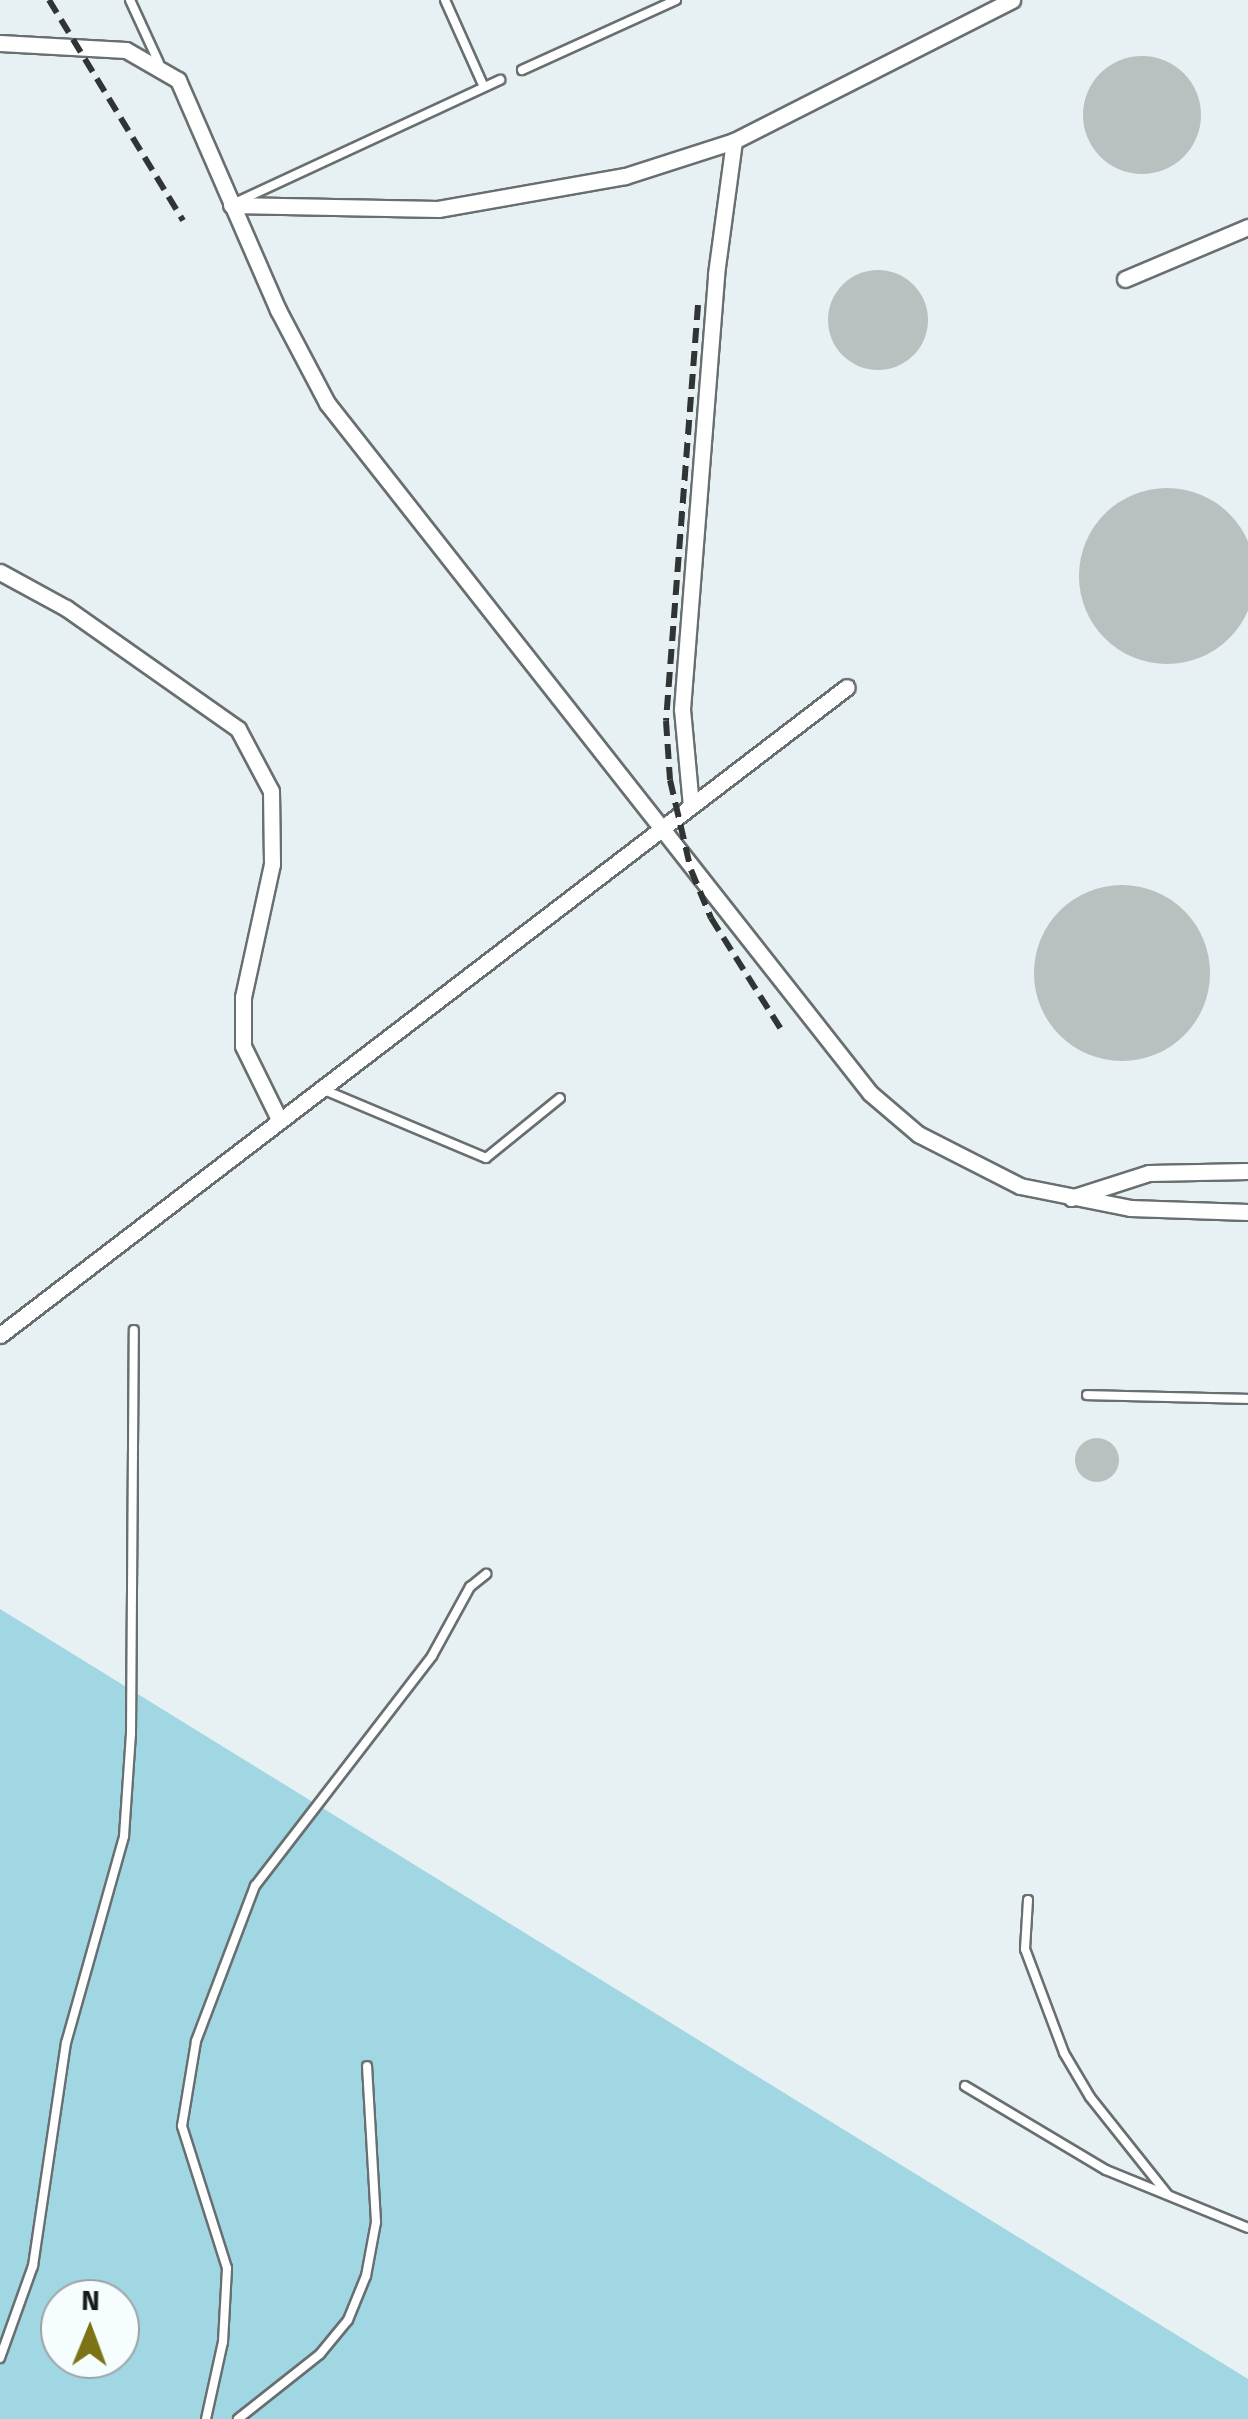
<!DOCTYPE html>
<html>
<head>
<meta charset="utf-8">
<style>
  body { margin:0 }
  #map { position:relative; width:1248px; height:2419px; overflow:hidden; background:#e7f0f2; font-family:"Fira Sans",sans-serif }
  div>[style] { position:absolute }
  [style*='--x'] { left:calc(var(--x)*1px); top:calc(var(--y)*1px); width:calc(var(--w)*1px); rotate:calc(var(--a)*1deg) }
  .green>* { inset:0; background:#a1d7e3 }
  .building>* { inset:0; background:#b8c0c0 }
  .round { border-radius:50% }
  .roads { filter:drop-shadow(2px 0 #686f71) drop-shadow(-2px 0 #686f71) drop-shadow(0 2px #686f71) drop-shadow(0 -2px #686f71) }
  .service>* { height:8px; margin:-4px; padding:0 4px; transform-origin:4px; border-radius:4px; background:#fff }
  .minor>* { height:15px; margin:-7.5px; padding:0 7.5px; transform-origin:7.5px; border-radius:7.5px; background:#fff }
  .rail>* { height:6px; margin-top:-3px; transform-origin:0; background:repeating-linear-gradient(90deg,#313435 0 15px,transparent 0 23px) }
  span { translate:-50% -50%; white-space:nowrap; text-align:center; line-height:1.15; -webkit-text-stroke:8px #f6fdff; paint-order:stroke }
  .north { position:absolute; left:40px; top:2279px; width:100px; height:100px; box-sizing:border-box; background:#f6fdff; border:2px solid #9da2a3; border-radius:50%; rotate:1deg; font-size:28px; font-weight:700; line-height:40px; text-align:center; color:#171a1a }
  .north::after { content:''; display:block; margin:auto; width:35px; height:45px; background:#7b7315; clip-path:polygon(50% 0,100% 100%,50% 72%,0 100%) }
</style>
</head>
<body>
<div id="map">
  <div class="green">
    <div style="clip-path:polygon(evenodd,0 1609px,1248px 2379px,1248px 2419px,0 2419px,0 1609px,60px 2299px,120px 2299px,120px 2359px,60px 2359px,60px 2299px)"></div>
  </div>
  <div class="building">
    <div class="round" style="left:1083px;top:56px;width:118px;height:118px"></div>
    <div class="round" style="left:828px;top:270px;width:100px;height:100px"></div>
    <div class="round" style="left:1079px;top:488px;width:176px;height:176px"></div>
    <div class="round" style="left:1034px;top:885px;width:176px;height:176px"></div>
    <div class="round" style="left:1075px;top:1438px;width:44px;height:44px"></div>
  </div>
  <div class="roads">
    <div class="service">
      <div style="--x:130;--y:0;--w:69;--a:65.3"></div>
      <div style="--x:445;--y:0;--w:95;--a:65.9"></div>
      <div style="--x:522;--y:70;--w:169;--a:-24.4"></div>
      <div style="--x:239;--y:201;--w:288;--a:-24.9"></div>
      <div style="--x:322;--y:1089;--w:178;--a:22.8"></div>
      <div style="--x:486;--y:1158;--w:95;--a:-39"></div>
      <div style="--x:1087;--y:1395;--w:161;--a:1.4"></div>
      <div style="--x:1028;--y:1900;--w:49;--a:93.5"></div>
      <div style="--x:1025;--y:1949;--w:111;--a:69.4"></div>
      <div style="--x:1064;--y:2053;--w:51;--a:59.4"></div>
      <div style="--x:1090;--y:2097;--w:125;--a:51.5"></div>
      <div style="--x:965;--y:2086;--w:164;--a:30.8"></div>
      <div style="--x:1106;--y:2170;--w:153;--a:22.2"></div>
      <div style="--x:0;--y:2358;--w:98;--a:-70.3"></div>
      <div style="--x:33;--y:2266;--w:225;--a:-81.6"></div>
      <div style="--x:66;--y:2043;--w:215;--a:-74.3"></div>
      <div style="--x:124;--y:1836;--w:102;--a:-86.1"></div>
      <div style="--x:131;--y:1734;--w:404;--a:-89.6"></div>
      <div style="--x:206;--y:2419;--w:79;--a:-77.6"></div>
      <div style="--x:223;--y:2342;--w:74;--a:-86.9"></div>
      <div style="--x:227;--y:2268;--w:149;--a:-107.6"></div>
      <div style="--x:182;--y:2126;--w:86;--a:-80.6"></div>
      <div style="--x:196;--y:2041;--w:166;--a:-69.2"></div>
      <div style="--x:255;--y:1886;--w:290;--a:-52.4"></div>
      <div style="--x:432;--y:1656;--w:79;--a:-61.2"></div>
      <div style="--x:470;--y:1587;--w:21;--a:-39"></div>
      <div style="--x:238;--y:2419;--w:105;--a:-38.4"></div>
      <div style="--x:320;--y:2354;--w:44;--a:-50.5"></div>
      <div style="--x:348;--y:2320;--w:48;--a:-67.8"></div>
      <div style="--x:366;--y:2276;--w:55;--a:-79.5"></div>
      <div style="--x:376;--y:2222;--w:156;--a:-93.3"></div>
    </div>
    <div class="minor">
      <div style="--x:0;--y:43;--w:126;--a:3.2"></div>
      <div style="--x:126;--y:50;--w:60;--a:30"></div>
      <div style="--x:178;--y:80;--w:251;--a:66.5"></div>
      <div style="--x:278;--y:310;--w:105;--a:62.2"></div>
      <div style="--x:327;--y:403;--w:878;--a:51.8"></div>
      <div style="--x:870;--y:1093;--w:63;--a:40.5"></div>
      <div style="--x:918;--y:1134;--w:114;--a:27"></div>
      <div style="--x:1020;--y:1186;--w:112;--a:11.3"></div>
      <div style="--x:1130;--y:1208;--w:118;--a:1.9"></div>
      <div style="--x:231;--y:205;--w:207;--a:1.1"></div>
      <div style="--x:438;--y:209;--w:190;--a:-10"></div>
      <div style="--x:625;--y:176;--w:114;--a:-17.8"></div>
      <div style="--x:734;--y:141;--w:312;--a:-26.9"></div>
      <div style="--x:1125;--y:279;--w:134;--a:-22.9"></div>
      <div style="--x:0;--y:572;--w:75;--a:28.6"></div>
      <div style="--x:66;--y:608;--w:210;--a:35.1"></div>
      <div style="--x:238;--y:729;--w:70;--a:62"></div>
      <div style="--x:271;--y:791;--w:73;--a:89.2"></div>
      <div style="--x:272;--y:864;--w:136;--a:102.3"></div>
      <div style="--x:243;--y:997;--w:49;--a:90"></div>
      <div style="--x:243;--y:1046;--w:79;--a:63.8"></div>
      <div style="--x:691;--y:806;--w:97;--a:-95.3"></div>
      <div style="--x:682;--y:709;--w:436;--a:-85.5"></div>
      <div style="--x:716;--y:274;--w:134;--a:-82.3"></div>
      <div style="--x:1071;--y:1198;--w:82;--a:-17.8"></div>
      <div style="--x:1149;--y:1173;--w:99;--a:-1.2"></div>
      <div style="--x:0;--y:1335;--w:1066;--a:-37.42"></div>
    </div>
  </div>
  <div class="rail">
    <div style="--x:49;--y:0;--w:258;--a:58.7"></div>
    <div style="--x:698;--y:305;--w:417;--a:94.4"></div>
    <div style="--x:666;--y:721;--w:59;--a:86.1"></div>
    <div style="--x:670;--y:780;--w:92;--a:76.9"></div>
    <div style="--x:691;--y:870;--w:52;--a:67.4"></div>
    <div style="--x:711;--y:918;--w:131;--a:57.8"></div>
  </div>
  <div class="north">N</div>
</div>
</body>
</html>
